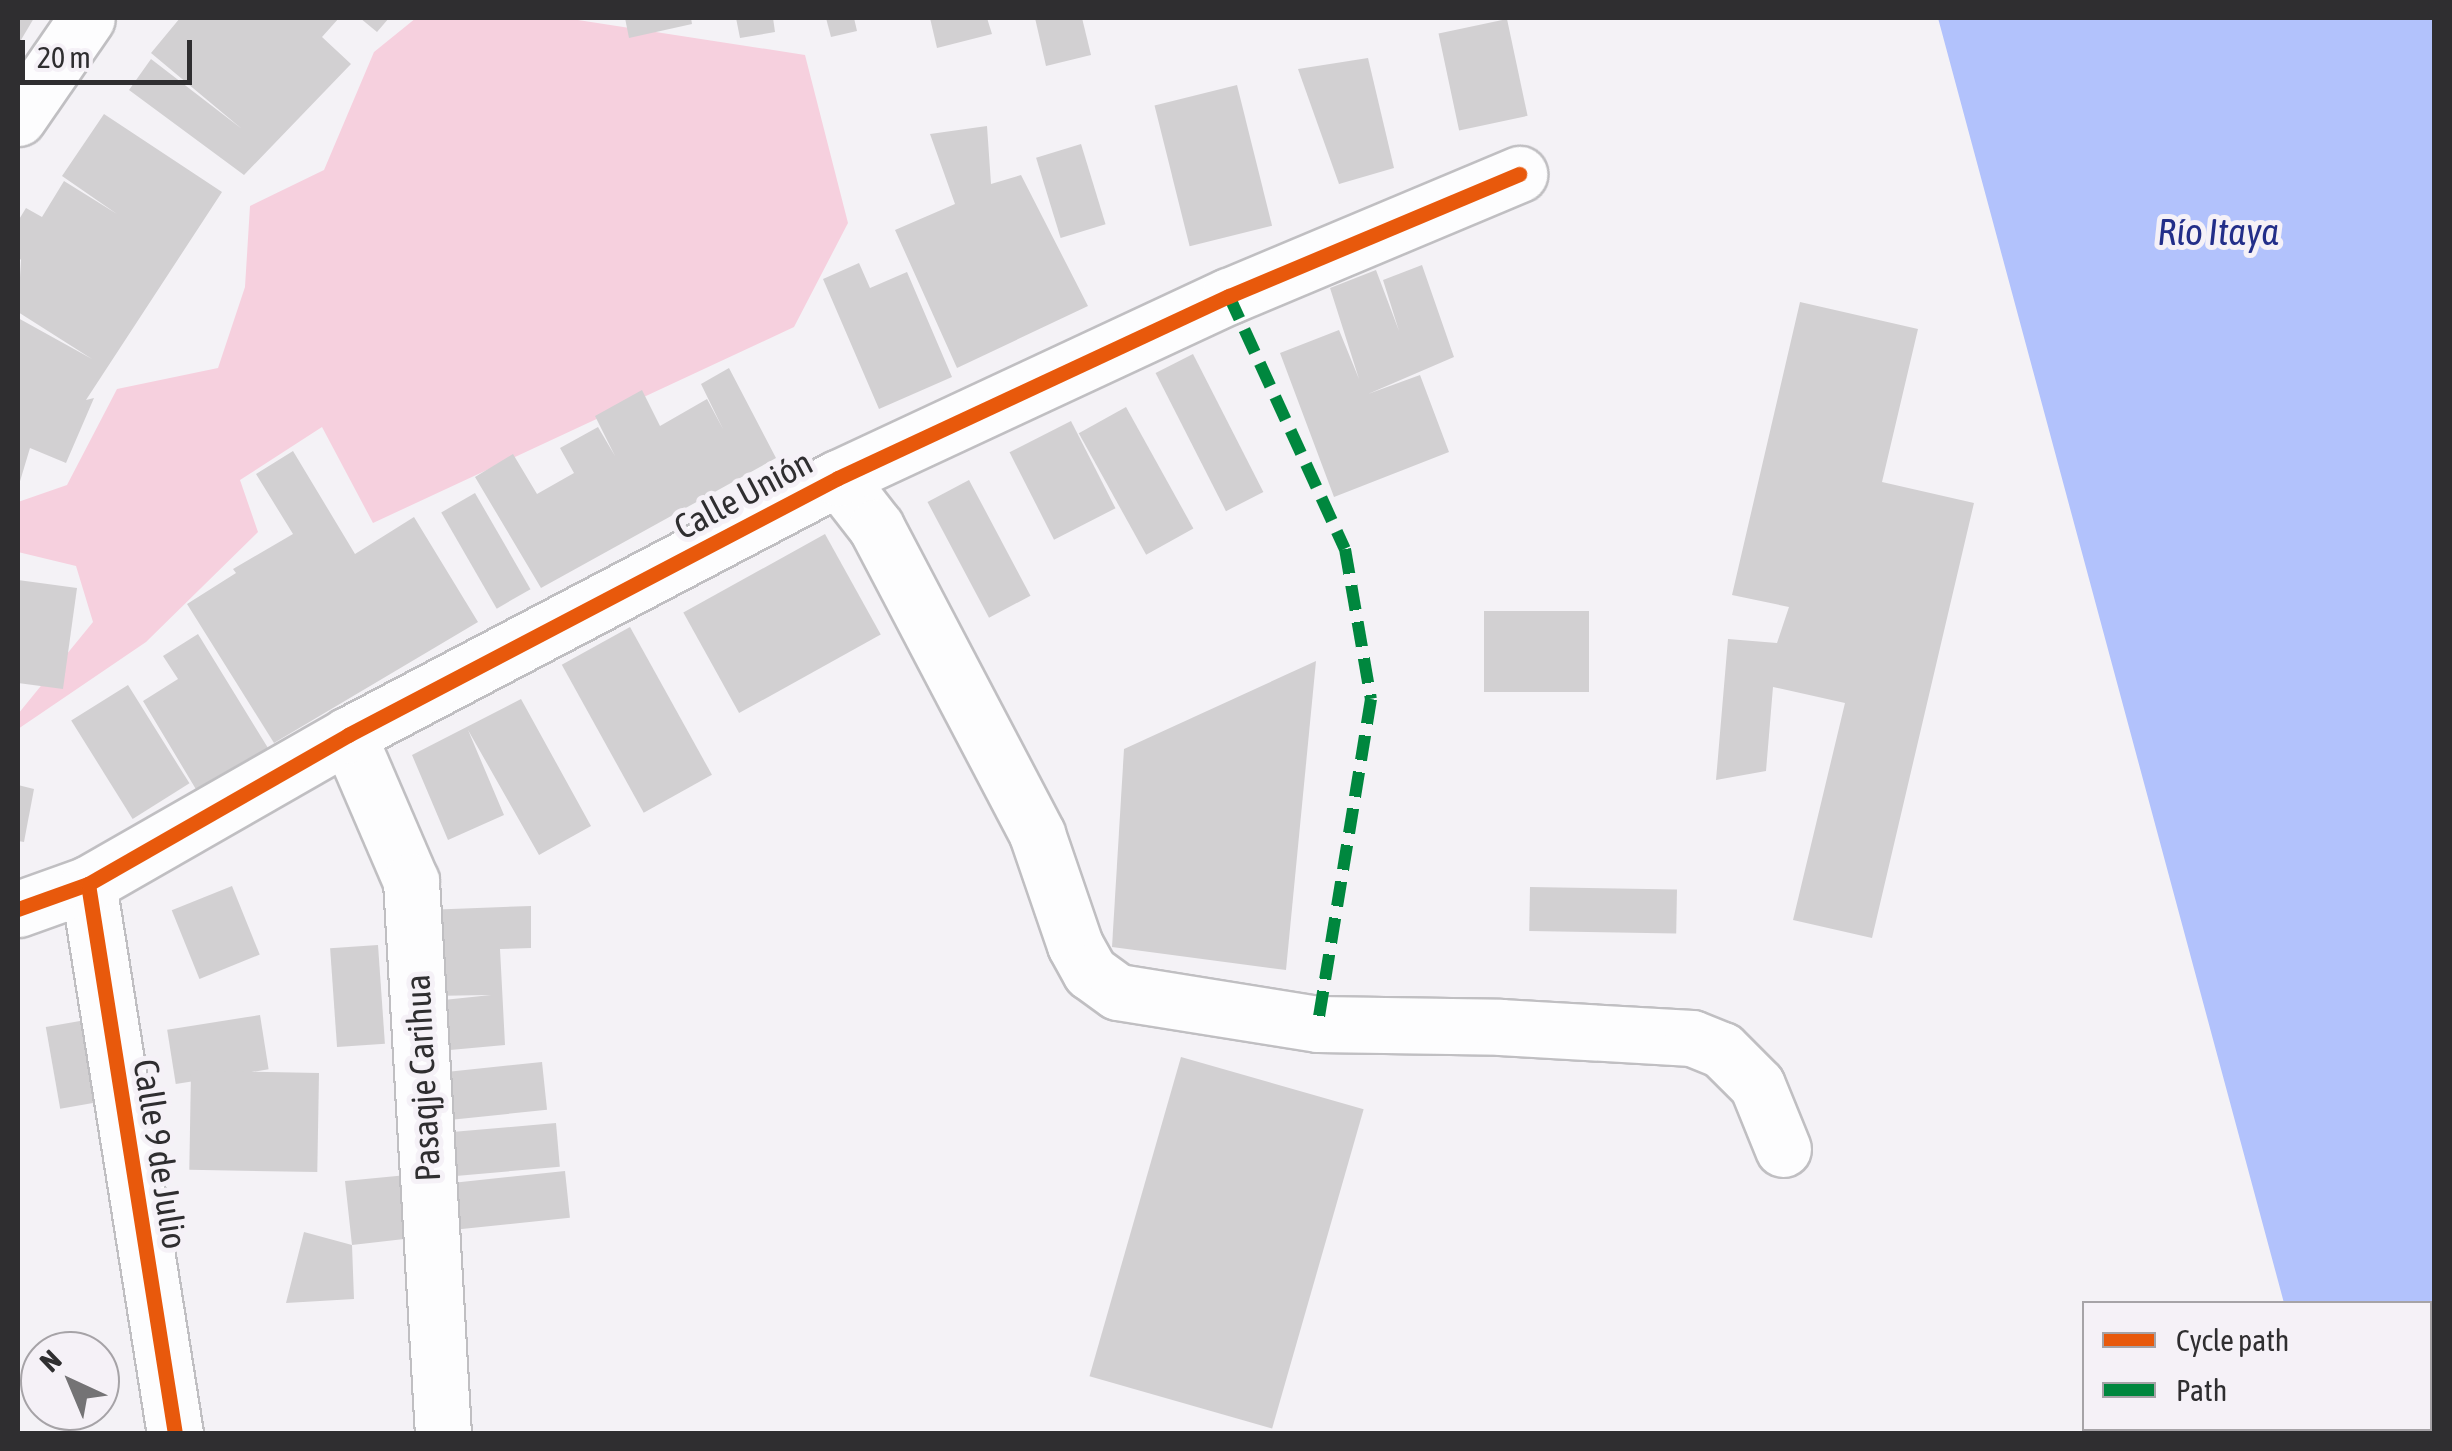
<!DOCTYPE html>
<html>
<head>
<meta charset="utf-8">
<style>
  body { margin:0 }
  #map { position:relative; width:2452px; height:1451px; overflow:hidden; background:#f4f2f6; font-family:"Asap Condensed",sans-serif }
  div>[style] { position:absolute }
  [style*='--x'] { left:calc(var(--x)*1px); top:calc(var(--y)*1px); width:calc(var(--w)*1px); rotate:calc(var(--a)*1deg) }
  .green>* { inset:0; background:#f6d0de }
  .water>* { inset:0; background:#b2c2fc }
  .building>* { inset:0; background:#d2d0d2; transform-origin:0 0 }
  .roads { filter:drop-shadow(2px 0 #c0bfc2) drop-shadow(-2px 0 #c0bfc2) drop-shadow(0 2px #c0bfc2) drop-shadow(0 -2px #c0bfc2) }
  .minor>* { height:55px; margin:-27.5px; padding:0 27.5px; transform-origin:27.5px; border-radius:27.5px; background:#fdfdfe }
  .quiet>* { height:12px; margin-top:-6px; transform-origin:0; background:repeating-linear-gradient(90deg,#00873e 0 25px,transparent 0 37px) }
  .cycleway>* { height:15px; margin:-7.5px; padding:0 7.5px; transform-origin:7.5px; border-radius:7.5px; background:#e8590c }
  span { translate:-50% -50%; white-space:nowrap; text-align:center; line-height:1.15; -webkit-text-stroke:10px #f5f1f7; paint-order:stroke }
  .street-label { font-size:35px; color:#2f2e30 }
  .water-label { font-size:38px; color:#222e89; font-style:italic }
  .frame { position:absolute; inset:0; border:20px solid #2f2e30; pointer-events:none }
  .legend { position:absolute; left:2082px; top:1301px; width:350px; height:130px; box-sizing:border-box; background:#f5f1f7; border:2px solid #a6a3a7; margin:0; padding:12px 18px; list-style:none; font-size:30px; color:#2f2e30 }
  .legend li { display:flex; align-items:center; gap:20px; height:50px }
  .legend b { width:50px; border:2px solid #a6a3a7 }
  .north { position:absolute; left:20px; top:1331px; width:100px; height:100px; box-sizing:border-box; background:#f5f1f7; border:2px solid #a6a3a7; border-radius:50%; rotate:316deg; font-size:28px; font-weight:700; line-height:40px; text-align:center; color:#2f2e30 }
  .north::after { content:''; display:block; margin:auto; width:35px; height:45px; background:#747375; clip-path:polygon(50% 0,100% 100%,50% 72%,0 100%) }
  .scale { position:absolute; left:20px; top:40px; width:172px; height:45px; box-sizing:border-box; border:5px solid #2f2e30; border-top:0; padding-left:12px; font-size:30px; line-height:35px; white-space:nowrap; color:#2f2e30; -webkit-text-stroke:8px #f5f1f7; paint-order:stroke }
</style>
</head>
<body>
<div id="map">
  <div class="green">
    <div style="clip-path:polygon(416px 18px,565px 18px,805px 55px,848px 223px,794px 327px,373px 523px,322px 427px,240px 480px,258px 532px,146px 642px,18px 729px,18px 714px,93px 622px,76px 566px,18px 552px,18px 502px,67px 485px,117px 389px,218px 368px,245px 287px,250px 206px,324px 170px,374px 52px)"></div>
  </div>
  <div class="water">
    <div style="clip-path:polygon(1938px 18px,2434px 18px,2434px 1433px,2319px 1433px,2318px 1429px,2430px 1428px,2430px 1304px,2284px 1303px)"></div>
  </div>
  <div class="building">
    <div style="clip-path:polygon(18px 18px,34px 18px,18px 45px)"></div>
    <div style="clip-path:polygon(180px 18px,339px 18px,322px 37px,351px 64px,244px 175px,129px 90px,151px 59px,242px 129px,151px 53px)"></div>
    <div style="clip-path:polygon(360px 18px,389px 18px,377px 32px)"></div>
    <div style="clip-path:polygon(625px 18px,691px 18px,692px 24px,629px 38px)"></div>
    <div style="clip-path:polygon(736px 18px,773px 18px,775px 32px,740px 38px)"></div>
    <div style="clip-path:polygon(826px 18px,854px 18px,857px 31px,831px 37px)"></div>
    <div style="clip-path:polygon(930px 18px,987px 18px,992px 34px,937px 48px)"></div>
    <div style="clip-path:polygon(1035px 18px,1082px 18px,1091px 55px,1046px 66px)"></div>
    <div style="left:1507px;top:19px;width:99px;height:70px;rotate:78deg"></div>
    <div style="clip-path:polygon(1368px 58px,1394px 168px,1339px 184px,1298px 69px)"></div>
    <div style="left:1237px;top:85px;width:145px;height:85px;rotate:76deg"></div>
    <div style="clip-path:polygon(104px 114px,222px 192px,86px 400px,94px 398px,66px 463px,30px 448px,18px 488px,18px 318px,92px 359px,18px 312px,21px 260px,18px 256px,18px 221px,26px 208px,42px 217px,64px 181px,117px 214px,62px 176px)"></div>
    <div style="clip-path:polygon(987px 126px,991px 184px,1021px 175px,1088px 306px,957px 368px,895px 230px,955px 204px,930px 134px)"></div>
    <div style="left:1081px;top:144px;width:84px;height:47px;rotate:73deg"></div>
    <div style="clip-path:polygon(859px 263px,870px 288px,907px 272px,952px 377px,879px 409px,823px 279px)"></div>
    <div style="clip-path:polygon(1422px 265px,1454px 357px,1368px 394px,1420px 375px,1449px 452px,1334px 497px,1280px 353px,1339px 330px,1359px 379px,1330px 288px,1376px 270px,1399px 331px,1383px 280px)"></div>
    <div style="clip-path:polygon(1800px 302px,1918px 329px,1882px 482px,1974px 503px,1872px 938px,1793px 920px,1845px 703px,1773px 687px,1766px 771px,1716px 780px,1728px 639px,1777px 643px,1789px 607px,1732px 595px)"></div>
    <div style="left:1193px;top:354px;width:155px;height:42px;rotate:63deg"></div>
    <div style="clip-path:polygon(729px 368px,776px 458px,541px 588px,475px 477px,513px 454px,537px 494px,574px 473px,560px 448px,598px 427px,615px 456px,595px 416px,642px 390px,660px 426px,707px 399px,723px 429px,701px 384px)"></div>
    <div style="left:1126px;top:407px;width:139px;height:54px;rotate:61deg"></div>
    <div style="left:1071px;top:421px;width:98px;height:69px;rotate:63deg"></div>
    <div style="clip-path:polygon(293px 451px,355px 554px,414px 517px,478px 622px,274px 743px,187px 604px,236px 573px,233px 569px,293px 534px,256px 474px)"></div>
    <div style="left:969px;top:480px;width:131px;height:47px;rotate:62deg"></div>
    <div style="left:475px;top:493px;width:111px;height:39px;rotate:60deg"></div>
    <div style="left:825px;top:534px;width:115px;height:162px;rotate:61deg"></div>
    <div style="clip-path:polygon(18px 580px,77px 588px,63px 689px,18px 683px)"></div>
    <div style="left:1589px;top:611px;width:81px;height:105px;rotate:90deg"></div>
    <div style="left:630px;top:627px;width:169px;height:78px;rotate:61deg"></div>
    <div style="clip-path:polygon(198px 634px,268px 748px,197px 791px,143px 701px,178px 679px,163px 656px)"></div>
    <div style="clip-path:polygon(1316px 661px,1286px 970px,1112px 947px,1124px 749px)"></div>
    <div style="left:128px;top:685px;width:116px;height:67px;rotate:58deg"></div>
    <div style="clip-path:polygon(521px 699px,591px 826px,539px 855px,468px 730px,504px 815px,448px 840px,412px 755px)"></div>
    <div style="clip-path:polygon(18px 785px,34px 789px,24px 842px,18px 841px)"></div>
    <div style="left:232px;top:886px;width:74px;height:65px;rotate:68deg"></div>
    <div style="left:1530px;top:887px;width:147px;height:44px;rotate:1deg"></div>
    <div style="clip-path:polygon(531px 906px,531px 948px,500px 949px,505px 1045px,439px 1051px,434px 1001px,491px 995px,428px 996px,425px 910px)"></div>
    <div style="left:378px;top:945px;width:99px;height:48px;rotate:86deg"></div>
    <div style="left:260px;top:1015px;width:55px;height:94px;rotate:81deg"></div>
    <div style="left:97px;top:1018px;width:83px;height:52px;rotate:80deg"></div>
    <div style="left:1181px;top:1057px;width:190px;height:332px;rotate:16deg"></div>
    <div style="left:542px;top:1062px;width:48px;height:108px;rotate:84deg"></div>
    <div style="left:319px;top:1073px;width:99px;height:128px;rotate:91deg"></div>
    <div style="left:556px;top:1123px;width:44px;height:113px;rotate:85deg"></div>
    <div style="left:565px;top:1171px;width:47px;height:116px;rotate:84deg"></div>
    <div style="clip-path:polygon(407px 1175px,413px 1238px,352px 1245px,354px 1299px,286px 1303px,304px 1232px,352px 1245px,345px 1181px)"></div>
  </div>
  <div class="roads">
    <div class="minor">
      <div style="--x:18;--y:118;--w:121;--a:-55.4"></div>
      <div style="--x:838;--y:478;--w:62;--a:52.2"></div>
      <div style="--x:876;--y:527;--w:347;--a:62.3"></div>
      <div style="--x:1037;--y:834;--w:117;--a:71.1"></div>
      <div style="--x:1075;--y:945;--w:31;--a:61"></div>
      <div style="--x:1090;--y:972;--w:34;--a:36"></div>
      <div style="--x:1118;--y:992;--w:203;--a:9.1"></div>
      <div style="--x:1318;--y:1024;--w:182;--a:0.9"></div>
      <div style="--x:1500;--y:1027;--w:192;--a:3.3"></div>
      <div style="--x:1692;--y:1038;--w:32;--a:22"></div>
      <div style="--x:1722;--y:1050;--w:49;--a:45"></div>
      <div style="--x:1757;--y:1085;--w:69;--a:67.9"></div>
      <div style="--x:348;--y:735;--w:159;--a:66.7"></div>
      <div style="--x:411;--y:881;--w:554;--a:86.69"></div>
      <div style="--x:88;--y:884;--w:557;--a:81.01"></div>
      <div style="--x:18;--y:909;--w:74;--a:-19.7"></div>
      <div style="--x:88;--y:884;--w:300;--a:-29.8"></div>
      <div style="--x:348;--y:735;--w:553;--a:-27.68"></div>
      <div style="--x:838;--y:478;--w:431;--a:-25"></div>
      <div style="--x:1229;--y:296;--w:315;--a:-22.8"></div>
    </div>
  </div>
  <div class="quiet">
    <div style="--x:1229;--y:296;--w:278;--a:65.4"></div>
    <div style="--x:1345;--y:549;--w:152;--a:80.2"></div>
    <div style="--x:1371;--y:699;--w:329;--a:99.3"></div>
  </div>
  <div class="cycleway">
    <div style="--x:88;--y:884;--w:557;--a:81.01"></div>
    <div style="--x:18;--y:909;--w:74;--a:-19.7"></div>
    <div style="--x:88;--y:884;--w:300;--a:-29.8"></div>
    <div style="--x:348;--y:735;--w:553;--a:-27.68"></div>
    <div style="--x:838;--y:478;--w:431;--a:-25"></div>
    <div style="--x:1229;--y:296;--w:315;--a:-22.8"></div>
  </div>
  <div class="street-label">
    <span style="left:743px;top:494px;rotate:-28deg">Calle Unión</span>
    <span style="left:422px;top:1078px;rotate:-93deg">Pasaqje Carihua</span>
    <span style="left:161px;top:1154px;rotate:81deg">Calle 9 de Julio</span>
  </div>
  <div class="water-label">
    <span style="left:2218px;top:232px">Río Itaya</span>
  </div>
  <div class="frame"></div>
  <ul class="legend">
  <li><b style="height:12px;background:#e8590c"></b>Cycle path</li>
  <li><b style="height:12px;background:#00873e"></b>Path</li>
  </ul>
  <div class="north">N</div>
  <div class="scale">20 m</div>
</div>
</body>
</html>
